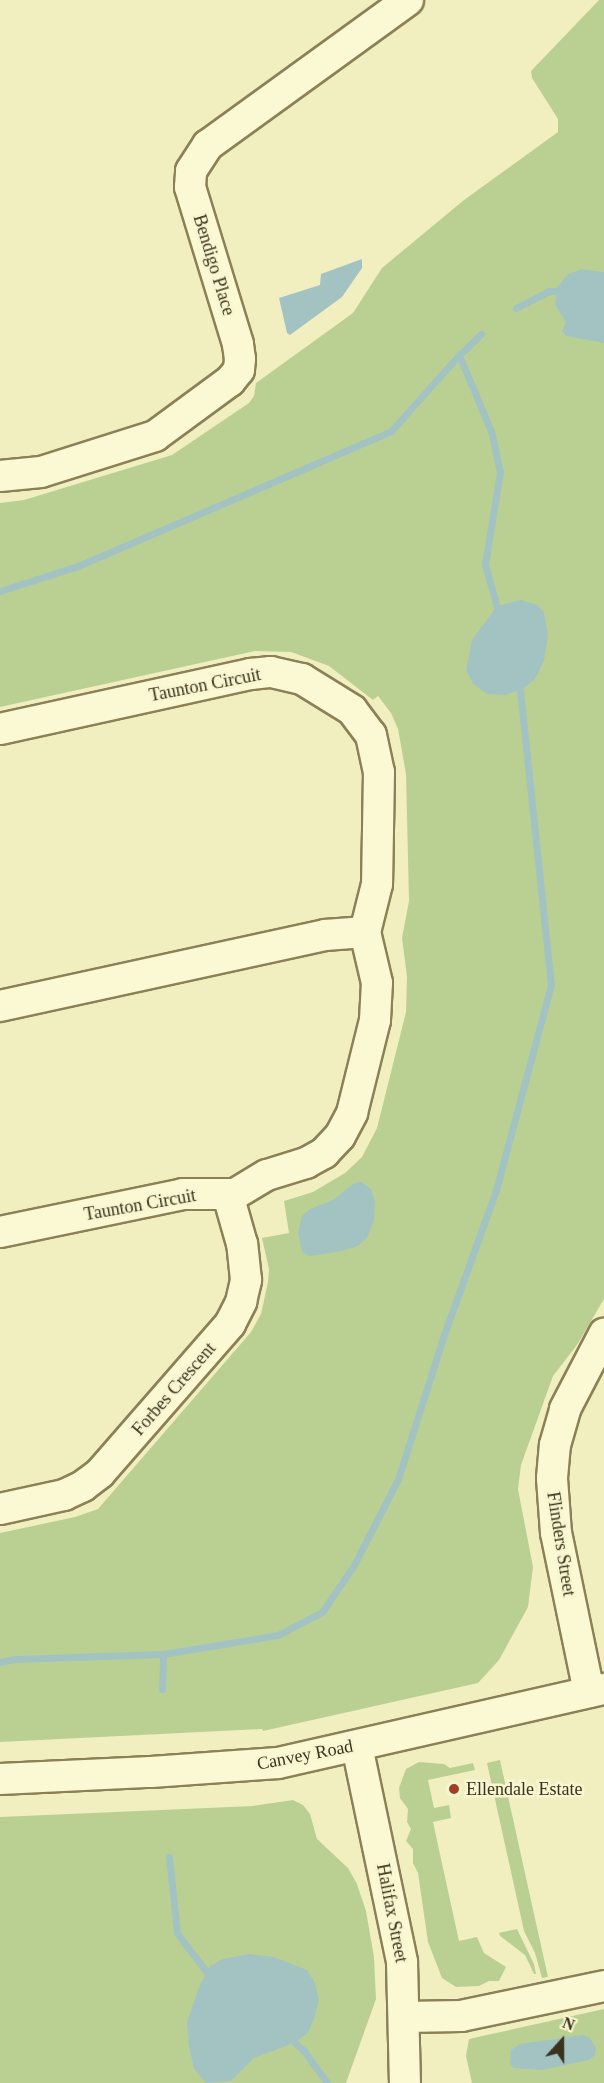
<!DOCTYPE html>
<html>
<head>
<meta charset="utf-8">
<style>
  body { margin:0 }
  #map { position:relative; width:604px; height:2083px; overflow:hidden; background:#f1efc0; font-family:"Times New Roman",serif }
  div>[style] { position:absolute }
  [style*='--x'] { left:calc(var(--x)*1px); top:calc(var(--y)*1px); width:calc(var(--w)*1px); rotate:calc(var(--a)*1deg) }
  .green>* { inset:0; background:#bad093 }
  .water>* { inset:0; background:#a3c3c2 }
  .stream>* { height:7px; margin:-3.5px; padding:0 3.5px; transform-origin:3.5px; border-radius:3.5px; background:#a3c3c2 }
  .roads { filter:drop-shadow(2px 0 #8c8056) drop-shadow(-2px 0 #8c8056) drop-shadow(0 2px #8c8056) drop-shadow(0 -2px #8c8056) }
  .minor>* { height:30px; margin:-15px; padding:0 15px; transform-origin:15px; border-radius:15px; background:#fbf9d4 }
  .dots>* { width:16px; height:16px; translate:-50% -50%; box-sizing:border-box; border:3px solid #f8f6d0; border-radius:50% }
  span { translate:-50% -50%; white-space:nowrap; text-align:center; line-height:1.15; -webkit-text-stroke:5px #f8f6d0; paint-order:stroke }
  .street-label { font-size:18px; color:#3a321c }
  .poi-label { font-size:18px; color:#3a321c }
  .left { translate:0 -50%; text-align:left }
  .north { position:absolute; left:532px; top:2011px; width:60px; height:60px; -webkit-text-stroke:4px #f8f6d0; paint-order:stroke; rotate:21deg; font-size:16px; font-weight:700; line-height:24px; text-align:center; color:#3a321c }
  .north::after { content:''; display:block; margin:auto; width:21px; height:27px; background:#3a321c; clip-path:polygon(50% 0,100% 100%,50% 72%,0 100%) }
</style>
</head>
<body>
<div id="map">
  <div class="green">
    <div style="clip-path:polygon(599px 0,604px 0,604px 1299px,577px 1345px,553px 1376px,521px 1465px,518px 1489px,533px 1567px,528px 1607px,499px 1660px,478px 1683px,263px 1731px,262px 1729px,0 1742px,0 1533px,75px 1517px,98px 1509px,251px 1332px,261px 1314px,268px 1282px,269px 1269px,262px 1238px,289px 1233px,284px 1201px,313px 1192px,345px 1173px,362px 1157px,377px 1128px,406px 1012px,407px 977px,402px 938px,409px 901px,406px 774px,398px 729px,391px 713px,378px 696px,373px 700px,329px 666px,291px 652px,255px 651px,0 707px,0 503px,24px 500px,172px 455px,249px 403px,254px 396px,256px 383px,353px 313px,382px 268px,464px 200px,558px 132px,558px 119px,532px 78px,531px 71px)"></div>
    <div style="clip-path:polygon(500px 1760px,548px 1977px,542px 1978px,535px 1953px,524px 1931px,487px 1763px)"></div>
    <div style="clip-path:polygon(419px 1762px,444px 1764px,450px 1768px,473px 1763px,475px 1770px,428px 1780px,434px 1808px,449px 1805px,451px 1818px,433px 1822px,459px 1941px,477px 1937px,484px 1953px,506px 1967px,499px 1981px,489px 1981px,479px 1986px,456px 1987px,442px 1978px,428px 1942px,418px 1873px,413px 1863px,413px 1849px,406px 1841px,411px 1829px,407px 1822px,408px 1809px,400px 1798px,399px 1788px,406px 1769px)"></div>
    <div style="clip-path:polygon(293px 1800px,303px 1805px,310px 1814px,317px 1839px,348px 1868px,357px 1884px,366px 1911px,374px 1957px,376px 1999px,346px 2083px,0 2083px,0 1817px,253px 1806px)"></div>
    <div style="clip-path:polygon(517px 1929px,534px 1964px,536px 1974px,534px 1974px,525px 1955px,500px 1936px,499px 1933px)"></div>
    <div style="clip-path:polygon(604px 2009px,604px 2083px,472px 2083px,466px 2056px,469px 2039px)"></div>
  </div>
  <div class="water">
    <div style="clip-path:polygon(362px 259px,362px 268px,342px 297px,290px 335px,287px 333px,279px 298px,320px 285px,321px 274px)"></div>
    <div style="clip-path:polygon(581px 269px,604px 272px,604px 343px,566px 336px,562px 331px,566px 322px,555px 305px,557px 287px,567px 275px)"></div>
    <div style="clip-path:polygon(521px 600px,538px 605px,544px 613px,548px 635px,544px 661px,535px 679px,523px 689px,506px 695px,487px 694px,473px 684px,466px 670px,472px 640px,497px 606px)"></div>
    <div style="clip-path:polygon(361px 1182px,371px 1189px,375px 1201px,374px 1220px,367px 1238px,358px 1246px,342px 1251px,310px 1256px,302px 1252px,298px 1232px,302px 1216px,310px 1209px,333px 1200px,354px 1183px)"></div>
    <div style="clip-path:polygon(249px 1954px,274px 1957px,307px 1970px,315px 1983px,319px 2000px,314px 2019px,308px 2033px,294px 2043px,254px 2058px,231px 2081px,206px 2083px,194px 2069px,189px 2046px,187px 2022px,199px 1987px,210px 1966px,223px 1959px)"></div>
    <div style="clip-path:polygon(583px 2035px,590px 2038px,596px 2048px,595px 2055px,589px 2060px,542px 2070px,514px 2068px,510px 2064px,511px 2050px,520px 2044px)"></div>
  </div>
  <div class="stream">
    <div style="--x:516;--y:308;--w:37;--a:-27"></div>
    <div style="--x:549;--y:291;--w:14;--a:0"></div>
    <div style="--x:481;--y:334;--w:30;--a:136"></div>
    <div style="--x:459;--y:355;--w:82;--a:67.2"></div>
    <div style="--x:491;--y:431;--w:42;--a:77.6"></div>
    <div style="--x:500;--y:472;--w:94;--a:99.2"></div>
    <div style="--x:485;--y:565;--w:51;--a:74.1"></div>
    <div style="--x:0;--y:591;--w:82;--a:-17.8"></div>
    <div style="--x:78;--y:566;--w:341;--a:-23.3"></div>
    <div style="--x:391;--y:431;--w:102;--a:-48.2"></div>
    <div style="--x:0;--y:1662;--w:15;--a:-11"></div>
    <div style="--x:15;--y:1659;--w:148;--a:-1.9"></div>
    <div style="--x:162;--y:1689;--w:35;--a:-88"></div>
    <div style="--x:163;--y:1654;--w:117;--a:-9.4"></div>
    <div style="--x:278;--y:1635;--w:50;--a:-27.6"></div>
    <div style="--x:322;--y:1612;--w:57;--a:-55.8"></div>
    <div style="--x:354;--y:1565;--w:97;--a:-62.9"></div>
    <div style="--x:398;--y:1479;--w:157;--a:-72.3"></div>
    <div style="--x:446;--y:1329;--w:148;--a:-70.2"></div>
    <div style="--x:496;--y:1190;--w:212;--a:-75"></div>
    <div style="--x:551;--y:985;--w:305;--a:-96"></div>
    <div style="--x:169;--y:1857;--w:76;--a:84"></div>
    <div style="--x:177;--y:1933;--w:56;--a:52.9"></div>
    <div style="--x:289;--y:2037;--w:21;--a:43"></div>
    <div style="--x:304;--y:2051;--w:39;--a:54"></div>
  </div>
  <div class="roads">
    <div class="minor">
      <div style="--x:0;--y:476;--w:41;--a:-5.6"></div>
      <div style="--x:41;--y:472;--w:120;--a:-17.5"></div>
      <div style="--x:155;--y:436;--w:93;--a:-36.3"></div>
      <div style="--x:230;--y:381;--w:14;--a:-51"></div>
      <div style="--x:239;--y:370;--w:11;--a:-85"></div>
      <div style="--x:240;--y:359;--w:15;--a:-98"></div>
      <div style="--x:238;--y:344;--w:164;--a:-107"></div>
      <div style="--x:190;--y:187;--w:16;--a:-86"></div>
      <div style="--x:191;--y:171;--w:31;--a:-57"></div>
      <div style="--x:208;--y:145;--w:247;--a:-35.9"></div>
      <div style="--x:0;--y:729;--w:257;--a:-12.4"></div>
      <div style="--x:251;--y:674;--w:20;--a:-6"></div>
      <div style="--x:271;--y:672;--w:32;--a:13"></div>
      <div style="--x:302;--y:679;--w:59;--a:31.8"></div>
      <div style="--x:352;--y:710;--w:31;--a:53"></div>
      <div style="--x:371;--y:735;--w:38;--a:78"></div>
      <div style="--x:379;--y:772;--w:112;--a:91"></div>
      <div style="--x:377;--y:884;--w:49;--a:104"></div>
      <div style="--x:365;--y:932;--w:40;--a:175.7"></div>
      <div style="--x:325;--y:935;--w:333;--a:167.7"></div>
      <div style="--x:0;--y:1232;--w:187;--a:-11.7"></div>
      <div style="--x:183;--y:1194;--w:52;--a:0"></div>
      <div style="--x:235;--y:1194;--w:37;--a:-31"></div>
      <div style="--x:267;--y:1175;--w:41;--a:-17.1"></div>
      <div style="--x:306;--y:1163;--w:21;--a:-29"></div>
      <div style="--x:324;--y:1153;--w:23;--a:-47"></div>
      <div style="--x:340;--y:1136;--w:26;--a:-62"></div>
      <div style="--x:352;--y:1113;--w:96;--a:-76.1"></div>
      <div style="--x:375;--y:1020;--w:37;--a:-87"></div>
      <div style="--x:377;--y:983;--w:52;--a:-103.2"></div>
      <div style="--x:0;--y:1509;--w:66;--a:-12.3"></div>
      <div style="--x:64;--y:1495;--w:21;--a:-25"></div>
      <div style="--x:83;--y:1486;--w:21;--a:-37"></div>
      <div style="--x:100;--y:1473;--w:198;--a:-48.9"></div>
      <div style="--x:230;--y:1324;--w:25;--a:-63"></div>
      <div style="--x:241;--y:1302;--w:23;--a:-77"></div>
      <div style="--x:246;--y:1280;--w:36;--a:-96"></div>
      <div style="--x:242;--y:1244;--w:51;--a:-105.9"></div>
      <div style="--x:589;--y:1692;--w:162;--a:-101.7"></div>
      <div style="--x:556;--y:1533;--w:55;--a:-94.2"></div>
      <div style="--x:552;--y:1478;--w:33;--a:-85"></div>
      <div style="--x:555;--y:1445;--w:37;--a:-74"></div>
      <div style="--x:565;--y:1409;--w:85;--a:-62.5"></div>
      <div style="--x:357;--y:1746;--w:221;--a:78.2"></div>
      <div style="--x:402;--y:1962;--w:121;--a:88.6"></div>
      <div style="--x:0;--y:1779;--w:151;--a:-2.7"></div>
      <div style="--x:151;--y:1772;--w:127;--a:-4.1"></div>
      <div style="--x:278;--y:1763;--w:334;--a:-12.8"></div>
      <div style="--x:405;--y:2017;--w:56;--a:-1"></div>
      <div style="--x:461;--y:2016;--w:146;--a:-11.8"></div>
    </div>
  </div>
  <div class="dots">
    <div style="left:454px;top:1789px;background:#a03f21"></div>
  </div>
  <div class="street-label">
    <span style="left:214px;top:265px;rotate:73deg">Bendigo Place</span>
    <span style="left:205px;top:685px;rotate:-11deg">Taunton Circuit</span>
    <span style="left:140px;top:1205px;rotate:-10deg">Taunton Circuit</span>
    <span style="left:174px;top:1389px;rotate:-49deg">Forbes Crescent</span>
    <span style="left:561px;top:1544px;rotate:81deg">Flinders Street</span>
    <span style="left:305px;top:1755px;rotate:-11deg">Canvey Road</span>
    <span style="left:392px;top:1913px;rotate:79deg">Halifax Street</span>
  </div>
  <div class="poi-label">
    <span class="left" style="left:466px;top:1789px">Ellendale Estate</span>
  </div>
  <div class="north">N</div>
</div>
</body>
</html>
